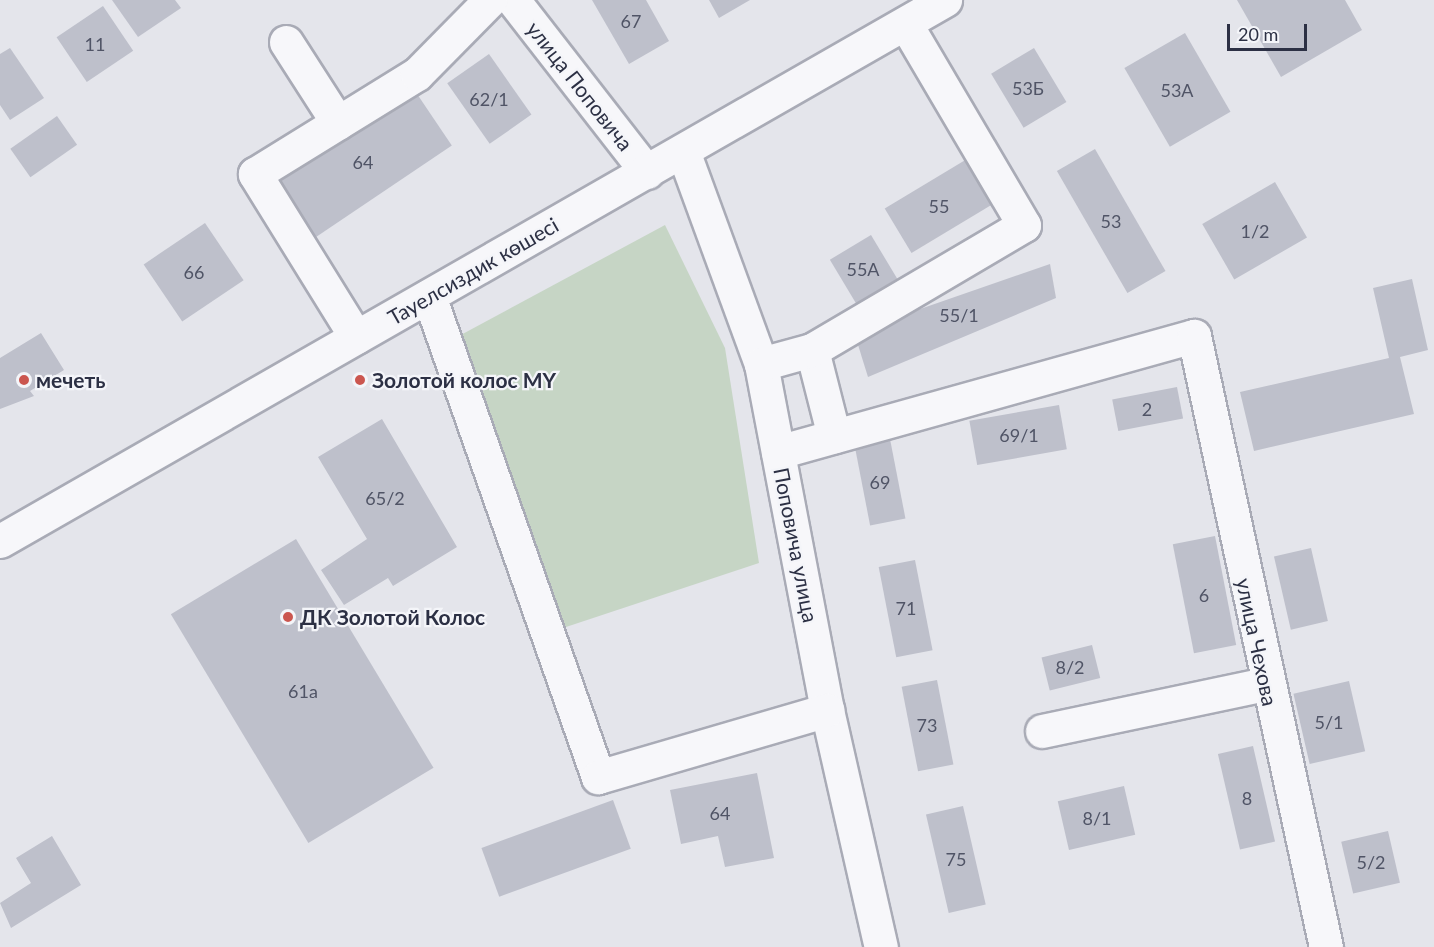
<!DOCTYPE html>
<html>
<head>
<meta charset="utf-8">
<style>
  body { margin:0 }
  #map { position:relative; width:1434px; height:947px; overflow:hidden; background:#e4e5eb; font-family:Lato,sans-serif }
  div>[style] { position:absolute }
  [style*='--x'] { left:calc(var(--x)*1px); top:calc(var(--y)*1px); width:calc(var(--w)*1px); rotate:calc(var(--a)*1deg) }
  .green>* { inset:0; background:#c6d5c5 }
  .building>* { inset:0; background:#bec0cb; transform-origin:0 0 }
  .roads { filter:drop-shadow(2px 0 #a9abb6) drop-shadow(-2px 0 #a9abb6) drop-shadow(0 2px #a9abb6) drop-shadow(0 -2px #a9abb6) }
  .minor>* { height:33px; margin:-16.5px; padding:0 16.5px; transform-origin:16.5px; border-radius:16.5px; background:#f7f7fa }
  .dots>* { width:16px; height:16px; translate:-50% -50%; box-sizing:border-box; border:3px solid #f4f5f9; border-radius:50% }
  span { translate:-50% -50%; white-space:nowrap; text-align:center; line-height:1.15; -webkit-text-stroke:4.5px #f4f5f9; paint-order:stroke }
  .number-label { font-size:18px; color:#505466 }
  .number-label span { -webkit-text-stroke-width:0 }
  .street-label { font-size:21px; color:#2c3044 }
  .poi-label { font-size:21px; color:#2c3044; font-weight:700 }
  .left { translate:0 -50%; text-align:left }
  .scale { position:absolute; left:1227px; top:24px; width:80px; height:27px; box-sizing:border-box; border:3px solid #2c3044; border-top:0; padding-left:8px; font-size:18px; line-height:21px; white-space:nowrap; color:#2c3044; -webkit-text-stroke:4px #f4f5f9; paint-order:stroke }
</style>
</head>
<body>
<div id="map">
  <div class="green">
    <div style="clip-path:polygon(665px 225px,725px 348px,759px 563px,563px 628px,457px 337px)"></div>
  </div>
  <div class="building">
    <div style="clip-path:polygon(112px 0,175px 0,181px 8px,138px 37px)"></div>
    <div style="clip-path:polygon(592px 0,646px 0,669px 41px,629px 64px)"></div>
    <div style="clip-path:polygon(709px 0,750px 0,719px 18px)"></div>
    <div style="clip-path:polygon(1237px 0,1345px 0,1362px 30px,1281px 77px)"></div>
    <div style="left:103px;top:6px;width:54px;height:56px;rotate:56deg"></div>
    <div style="left:1185px;top:33px;width:91px;height:70px;rotate:60deg"></div>
    <div style="clip-path:polygon(10px 48px,44px 98px,10px 120px,0 105px,0 54px)"></div>
    <div style="left:1034px;top:48px;width:63px;height:50px;rotate:59deg"></div>
    <div style="left:489px;top:54px;width:74px;height:51px;rotate:55deg"></div>
    <div style="left:411px;top:85px;width:73px;height:166px;rotate:56deg"></div>
    <div style="left:57px;top:116px;width:35px;height:57px;rotate:55deg"></div>
    <div style="left:1095px;top:149px;width:141px;height:44px;rotate:60deg"></div>
    <div style="left:967px;top:159px;width:52px;height:96px;rotate:59deg"></div>
    <div style="left:1275px;top:182px;width:64px;height:84px;rotate:60deg"></div>
    <div style="left:205px;top:223px;width:69px;height:74px;rotate:56deg"></div>
    <div style="left:871px;top:235px;width:51px;height:48px;rotate:59deg"></div>
    <div style="clip-path:polygon(1050px 264px,1056px 298px,868px 377px,854px 332px)"></div>
    <div style="clip-path:polygon(1412px 279px,1428px 350px,1400px 357px,1414px 414px,1254px 451px,1240px 392px,1389px 358px,1373px 288px)"></div>
    <div style="clip-path:polygon(41px 333px,64px 370px,30px 391px,34px 396px,0 409px,0 358px)"></div>
    <div style="left:1177px;top:387px;width:32px;height:66px;rotate:79deg"></div>
    <div style="left:1059px;top:405px;width:45px;height:91px;rotate:80deg"></div>
    <div style="clip-path:polygon(382px 419px,457px 547px,393px 586px,388px 578px,344px 605px,321px 570px,367px 539px,318px 457px)"></div>
    <div style="left:890px;top:439px;width:81px;height:36px;rotate:79deg"></div>
    <div style="left:1215px;top:536px;width:111px;height:43px;rotate:79deg"></div>
    <div style="left:296px;top:539px;width:267px;height:146px;rotate:59deg"></div>
    <div style="left:1311px;top:548px;width:75px;height:38px;rotate:77deg"></div>
    <div style="left:915px;top:560px;width:92px;height:37px;rotate:79deg"></div>
    <div style="left:1092px;top:645px;width:34px;height:52px;rotate:76deg"></div>
    <div style="left:937px;top:680px;width:86px;height:36px;rotate:79deg"></div>
    <div style="left:1349px;top:681px;width:72px;height:57px;rotate:77deg"></div>
    <div style="left:1253px;top:746px;width:98px;height:36px;rotate:77deg"></div>
    <div style="clip-path:polygon(757px 773px,774px 858px,725px 867px,718px 836px,681px 844px,670px 790px)"></div>
    <div style="left:1124px;top:786px;width:50px;height:68px;rotate:77deg"></div>
    <div style="left:613px;top:800px;width:52px;height:140px;rotate:70deg"></div>
    <div style="left:963px;top:806px;width:101px;height:38px;rotate:77deg"></div>
    <div style="left:1388px;top:831px;width:53px;height:48px;rotate:77deg"></div>
    <div style="clip-path:polygon(52px 836px,81px 885px,11px 928px,0 903px,31px 883px,16px 858px)"></div>
  </div>
  <div class="roads">
    <div class="minor">
      <div style="--x:513;--y:0;--w:218;--a:52.1"></div>
      <div style="--x:286;--y:42;--w:96;--a:57.3"></div>
      <div style="--x:683;--y:151;--w:227;--a:69.9"></div>
      <div style="--x:761;--y:364;--w:352;--a:79.2"></div>
      <div style="--x:827;--y:710;--w:243;--a:77.2"></div>
      <div style="--x:429;--y:296;--w:510;--a:70.64"></div>
      <div style="--x:598;--y:777;--w:239;--a:-16.3"></div>
      <div style="--x:356;--y:337;--w:192;--a:-121.8"></div>
      <div style="--x:255;--y:174;--w:190;--a:-31.7"></div>
      <div style="--x:417;--y:74;--w:104;--a:-45.4"></div>
      <div style="--x:812;--y:350;--w:89;--a:75.7"></div>
      <div style="--x:761;--y:364;--w:53;--a:-15.4"></div>
      <div style="--x:812;--y:350;--w:246;--a:-30.5"></div>
      <div style="--x:1024;--y:225;--w:234;--a:-120.5"></div>
      <div style="--x:778;--y:452;--w:432;--a:-15.6"></div>
      <div style="--x:1194;--y:336;--w:625;--a:77.81"></div>
      <div style="--x:0;--y:541;--w:1089;--a:-29.79"></div>
      <div style="--x:1042;--y:731;--w:228;--a:-11.9"></div>
    </div>
  </div>
  <div class="dots">
    <div style="left:24px;top:380px;background:#cb564f"></div>
    <div style="left:360px;top:380px;background:#cb564f"></div>
    <div style="left:288px;top:617px;background:#cb564f"></div>
  </div>
  <div class="number-label">
    <span style="left:631px;top:21px">67</span>
    <span style="left:95px;top:44px">11</span>
    <span style="left:1028px;top:88px">53Б</span>
    <span style="left:1177px;top:90px">53А</span>
    <span style="left:489px;top:99px">62/1</span>
    <span style="left:363px;top:162px">64</span>
    <span style="left:939px;top:206px">55</span>
    <span style="left:1111px;top:221px">53</span>
    <span style="left:1255px;top:231px">1/2</span>
    <span style="left:863px;top:269px">55А</span>
    <span style="left:194px;top:272px">66</span>
    <span style="left:959px;top:315px">55/1</span>
    <span style="left:1147px;top:409px">2</span>
    <span style="left:1019px;top:435px">69/1</span>
    <span style="left:880px;top:482px">69</span>
    <span style="left:385px;top:498px">65/2</span>
    <span style="left:1204px;top:595px">6</span>
    <span style="left:906px;top:608px">71</span>
    <span style="left:1070px;top:667px">8/2</span>
    <span style="left:303px;top:691px">61а</span>
    <span style="left:1329px;top:722px">5/1</span>
    <span style="left:927px;top:725px">73</span>
    <span style="left:1247px;top:798px">8</span>
    <span style="left:720px;top:813px">64</span>
    <span style="left:1097px;top:818px">8/1</span>
    <span style="left:956px;top:859px">75</span>
    <span style="left:1371px;top:862px">5/2</span>
  </div>
  <div class="street-label">
    <span style="left:580px;top:86px;rotate:52deg">улица Поповича</span>
    <span style="left:473px;top:271px;rotate:-30deg">Тауелсиздик көшесі</span>
    <span style="left:796px;top:545px;rotate:79deg">Поповича улица</span>
    <span style="left:1257px;top:642px;rotate:78deg">улица Чехова</span>
  </div>
  <div class="poi-label">
    <span class="left" style="left:36px;top:380px">мечеть</span>
    <span class="left" style="left:372px;top:380px">Золотой колос МҮ</span>
    <span class="left" style="left:300px;top:617px">ДК Золотой Колос</span>
  </div>
  <div class="scale">20 m</div>
</div>
</body>
</html>
